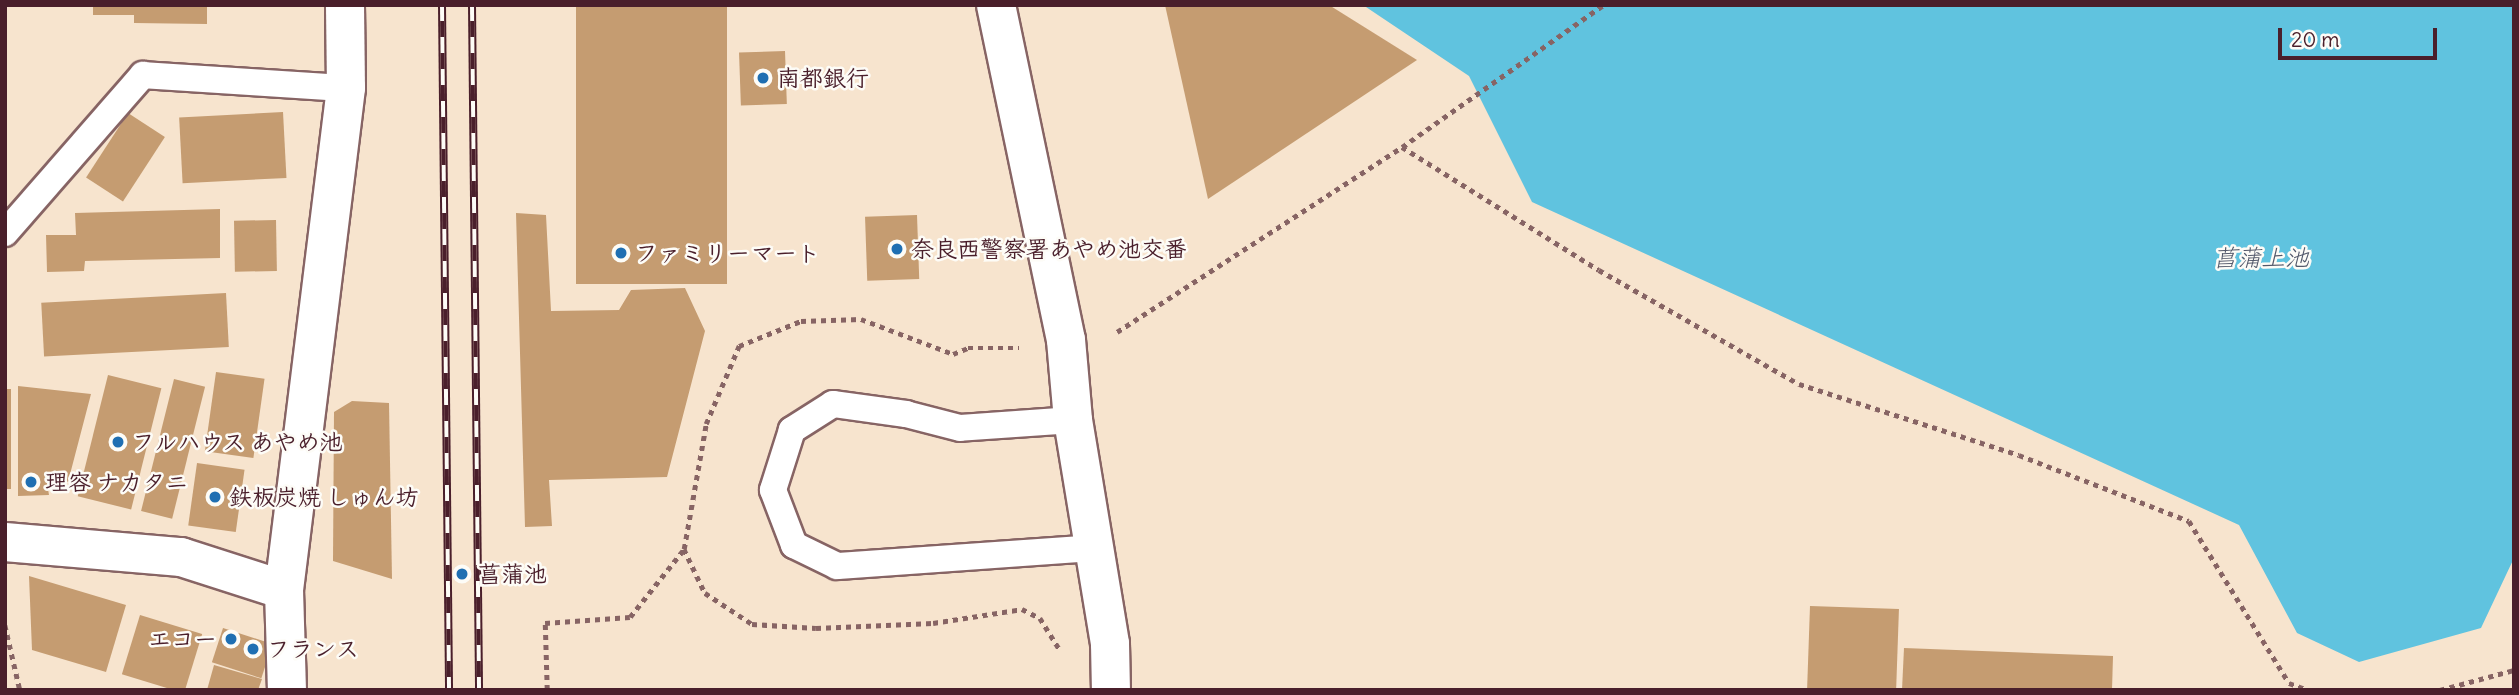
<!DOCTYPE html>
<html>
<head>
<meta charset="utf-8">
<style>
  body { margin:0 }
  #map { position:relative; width:2519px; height:695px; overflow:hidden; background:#f7e4ce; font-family:Delius,"Klee One",sans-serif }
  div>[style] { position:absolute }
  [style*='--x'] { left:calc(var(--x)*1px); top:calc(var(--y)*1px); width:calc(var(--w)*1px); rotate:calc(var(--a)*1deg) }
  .water>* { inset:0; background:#60c3df }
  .building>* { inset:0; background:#c59c71; transform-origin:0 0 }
  .path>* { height:4.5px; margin-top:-2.25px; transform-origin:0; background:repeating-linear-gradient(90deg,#876464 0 5px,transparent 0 10px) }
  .roads { filter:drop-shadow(2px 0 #876464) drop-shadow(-2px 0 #876464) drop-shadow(0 2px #876464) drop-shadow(0 -2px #876464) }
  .lane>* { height:26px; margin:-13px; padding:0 13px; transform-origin:13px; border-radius:13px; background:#fff }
  .street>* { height:38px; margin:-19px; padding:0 19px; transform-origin:19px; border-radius:19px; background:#fff }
  .secondary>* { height:38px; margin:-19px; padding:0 19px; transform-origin:19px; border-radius:19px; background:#fff }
  .rail>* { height:8px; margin-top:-4px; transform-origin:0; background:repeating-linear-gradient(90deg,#fdfcf7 0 16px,#4a1f2b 0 32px); box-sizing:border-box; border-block:2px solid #4a1f2b }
  .dots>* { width:19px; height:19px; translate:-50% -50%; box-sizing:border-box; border:4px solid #fdfcf7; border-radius:50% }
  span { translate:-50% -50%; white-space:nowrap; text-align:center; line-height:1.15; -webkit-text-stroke:5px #fdfcf7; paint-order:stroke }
  .poi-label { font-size:23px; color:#4a1f2b; font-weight:700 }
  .left { translate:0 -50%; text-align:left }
  .right { translate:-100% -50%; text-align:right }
  .water-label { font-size:24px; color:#52586a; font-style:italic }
  .frame { position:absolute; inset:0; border:7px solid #4a1f2b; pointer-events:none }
  .scale { position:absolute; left:2278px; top:28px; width:159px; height:32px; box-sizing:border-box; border:4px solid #4a1f2b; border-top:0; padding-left:9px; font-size:21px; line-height:24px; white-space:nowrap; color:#4a1f2b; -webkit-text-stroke:5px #fdfcf7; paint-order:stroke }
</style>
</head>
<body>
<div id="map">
  <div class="water">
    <div style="clip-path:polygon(1363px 5px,2514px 5px,2514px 558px,2481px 628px,2359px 662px,2297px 633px,2239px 525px,1532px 202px,1469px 76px)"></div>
  </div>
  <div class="building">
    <div style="clip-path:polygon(93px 5px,207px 5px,207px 24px,134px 23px,134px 15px,93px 15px)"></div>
    <div style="left:576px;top:5px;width:151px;height:279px"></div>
    <div style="clip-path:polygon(1165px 5px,1329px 5px,1417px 60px,1208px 199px)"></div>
    <div style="left:785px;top:51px;width:53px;height:46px;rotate:88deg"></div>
    <div style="left:283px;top:112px;width:66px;height:104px;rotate:87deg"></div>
    <div style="left:128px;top:113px;width:44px;height:77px;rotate:33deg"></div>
    <div style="clip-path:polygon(220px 209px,220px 258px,85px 261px,84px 271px,47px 272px,46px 235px,76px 235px,75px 213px)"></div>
    <div style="clip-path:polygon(516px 213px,546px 215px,551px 311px,619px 310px,631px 290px,685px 288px,705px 331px,667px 477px,549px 480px,552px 526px,525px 527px)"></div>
    <div style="left:917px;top:215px;width:64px;height:52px;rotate:88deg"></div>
    <div style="left:276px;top:220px;width:51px;height:42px;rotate:89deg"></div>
    <div style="left:226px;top:293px;width:54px;height:185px;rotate:87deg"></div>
    <div style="left:216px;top:372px;width:49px;height:80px;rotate:8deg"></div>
    <div style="left:108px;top:375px;width:55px;height:125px;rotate:14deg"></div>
    <div style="left:174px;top:379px;width:32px;height:136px;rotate:14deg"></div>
    <div style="clip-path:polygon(18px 386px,91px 394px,68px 482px,47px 483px,49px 495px,18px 496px)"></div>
    <div style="left:5px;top:389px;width:6px;height:100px"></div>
    <div style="clip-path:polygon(352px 401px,389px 403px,392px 579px,333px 561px,334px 412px)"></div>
    <div style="left:197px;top:463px;width:48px;height:63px;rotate:8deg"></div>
    <div style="clip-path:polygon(29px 576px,126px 605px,106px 672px,32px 650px)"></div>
    <div style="left:1810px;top:606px;width:89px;height:84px;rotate:2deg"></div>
    <div style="left:140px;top:615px;width:65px;height:62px;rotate:17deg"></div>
    <div style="left:223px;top:628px;width:52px;height:36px;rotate:18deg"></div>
    <div style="clip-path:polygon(1904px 648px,2113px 656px,2112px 690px,1902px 690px)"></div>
    <div style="clip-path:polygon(214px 665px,262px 679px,258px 690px,207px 690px)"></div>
  </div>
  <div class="path">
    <div style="--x:1402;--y:147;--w:232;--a:32"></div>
    <div style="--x:1599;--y:270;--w:230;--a:29.7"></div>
    <div style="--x:1799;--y:384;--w:231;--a:17.9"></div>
    <div style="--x:2019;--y:455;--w:182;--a:21.2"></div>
    <div style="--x:2189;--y:521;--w:190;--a:58.3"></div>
    <div style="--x:2289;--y:683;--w:20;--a:20"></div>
    <div style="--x:1117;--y:332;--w:340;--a:-33"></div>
    <div style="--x:1402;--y:147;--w:246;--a:-35.2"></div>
    <div style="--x:684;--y:549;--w:49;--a:64.5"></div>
    <div style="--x:705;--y:593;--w:56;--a:33.4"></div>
    <div style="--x:752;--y:624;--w:64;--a:3.6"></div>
    <div style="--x:816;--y:628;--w:117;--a:-2.4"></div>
    <div style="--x:933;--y:623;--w:90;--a:-8.9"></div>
    <div style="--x:1022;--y:609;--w:20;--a:27"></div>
    <div style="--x:1040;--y:618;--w:39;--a:58"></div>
    <div style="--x:5;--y:625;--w:67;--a:77"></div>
    <div style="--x:547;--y:690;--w:67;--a:-91.7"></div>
    <div style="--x:545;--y:623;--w:85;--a:-4"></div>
    <div style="--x:630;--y:617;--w:87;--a:-51.5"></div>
    <div style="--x:684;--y:549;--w:127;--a:-80"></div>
    <div style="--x:706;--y:424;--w:85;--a:-67.1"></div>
    <div style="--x:739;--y:346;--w:67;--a:-22"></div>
    <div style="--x:801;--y:321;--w:60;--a:-1.9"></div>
    <div style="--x:861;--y:319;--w:98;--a:20.8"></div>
    <div style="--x:953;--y:354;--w:16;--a:-22"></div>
    <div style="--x:968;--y:348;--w:51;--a:0"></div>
    <div style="--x:2440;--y:690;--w:77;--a:-15.1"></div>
  </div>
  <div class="roads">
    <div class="lane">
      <div style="--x:5;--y:233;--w:210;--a:-48.9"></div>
      <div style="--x:143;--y:75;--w:203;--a:3.7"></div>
      <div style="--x:1073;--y:420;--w:113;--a:176"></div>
      <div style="--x:960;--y:428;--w:56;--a:-165.5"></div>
      <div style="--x:906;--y:414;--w:74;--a:-172.2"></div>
      <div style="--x:833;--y:404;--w:49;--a:147.6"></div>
      <div style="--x:792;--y:430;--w:63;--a:107.6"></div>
      <div style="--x:773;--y:490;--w:59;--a:69.1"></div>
      <div style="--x:794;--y:545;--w:48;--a:26"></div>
      <div style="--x:837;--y:566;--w:261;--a:-4"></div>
    </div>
    <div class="street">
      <div style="--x:284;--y:590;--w:100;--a:88.3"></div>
    </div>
    <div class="secondary">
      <div style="--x:996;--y:5;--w:342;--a:78.2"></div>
      <div style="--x:1066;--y:340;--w:80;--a:85"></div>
      <div style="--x:1073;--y:420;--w:227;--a:80.6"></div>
      <div style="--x:1110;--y:644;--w:46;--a:88.8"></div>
      <div style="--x:5;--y:542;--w:177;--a:4.9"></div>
      <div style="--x:181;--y:557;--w:108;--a:17.8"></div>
      <div style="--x:284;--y:590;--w:506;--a:-82.96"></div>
      <div style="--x:346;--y:88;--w:83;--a:-90.7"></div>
    </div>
  </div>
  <div class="rail">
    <div style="--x:442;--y:5;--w:685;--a:89.41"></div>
    <div style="--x:472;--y:5;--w:685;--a:89.41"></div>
  </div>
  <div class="dots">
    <div style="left:763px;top:78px;background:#1f6fb2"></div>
    <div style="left:897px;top:249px;background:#1f6fb2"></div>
    <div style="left:621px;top:253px;background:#1f6fb2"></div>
    <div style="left:118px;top:442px;background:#1f6fb2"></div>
    <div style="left:31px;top:482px;background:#1f6fb2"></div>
    <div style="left:215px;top:497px;background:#1f6fb2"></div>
    <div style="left:462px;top:574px;background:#1f6fb2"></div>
    <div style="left:231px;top:639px;background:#1f6fb2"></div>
    <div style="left:253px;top:649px;background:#1f6fb2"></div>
  </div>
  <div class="poi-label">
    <span class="left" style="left:777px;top:78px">南都銀行</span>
    <span class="left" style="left:911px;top:249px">奈良西警察署あやめ池交番</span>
    <span class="left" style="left:635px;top:253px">ファミリーマート</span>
    <span class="left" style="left:132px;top:442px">フルハウス あやめ池</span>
    <span class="left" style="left:45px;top:482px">理容 ナカタニ</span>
    <span class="left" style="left:229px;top:497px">鉄板炭焼 しゅん坊</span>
    <span class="left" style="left:478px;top:574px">菖蒲池</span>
    <span class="right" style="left:217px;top:639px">エコー</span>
    <span class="left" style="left:267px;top:649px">フランス</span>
  </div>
  <div class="water-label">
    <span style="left:2261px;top:258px">菖蒲上池</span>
  </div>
  <div class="frame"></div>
  <div class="scale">20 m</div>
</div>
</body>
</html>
